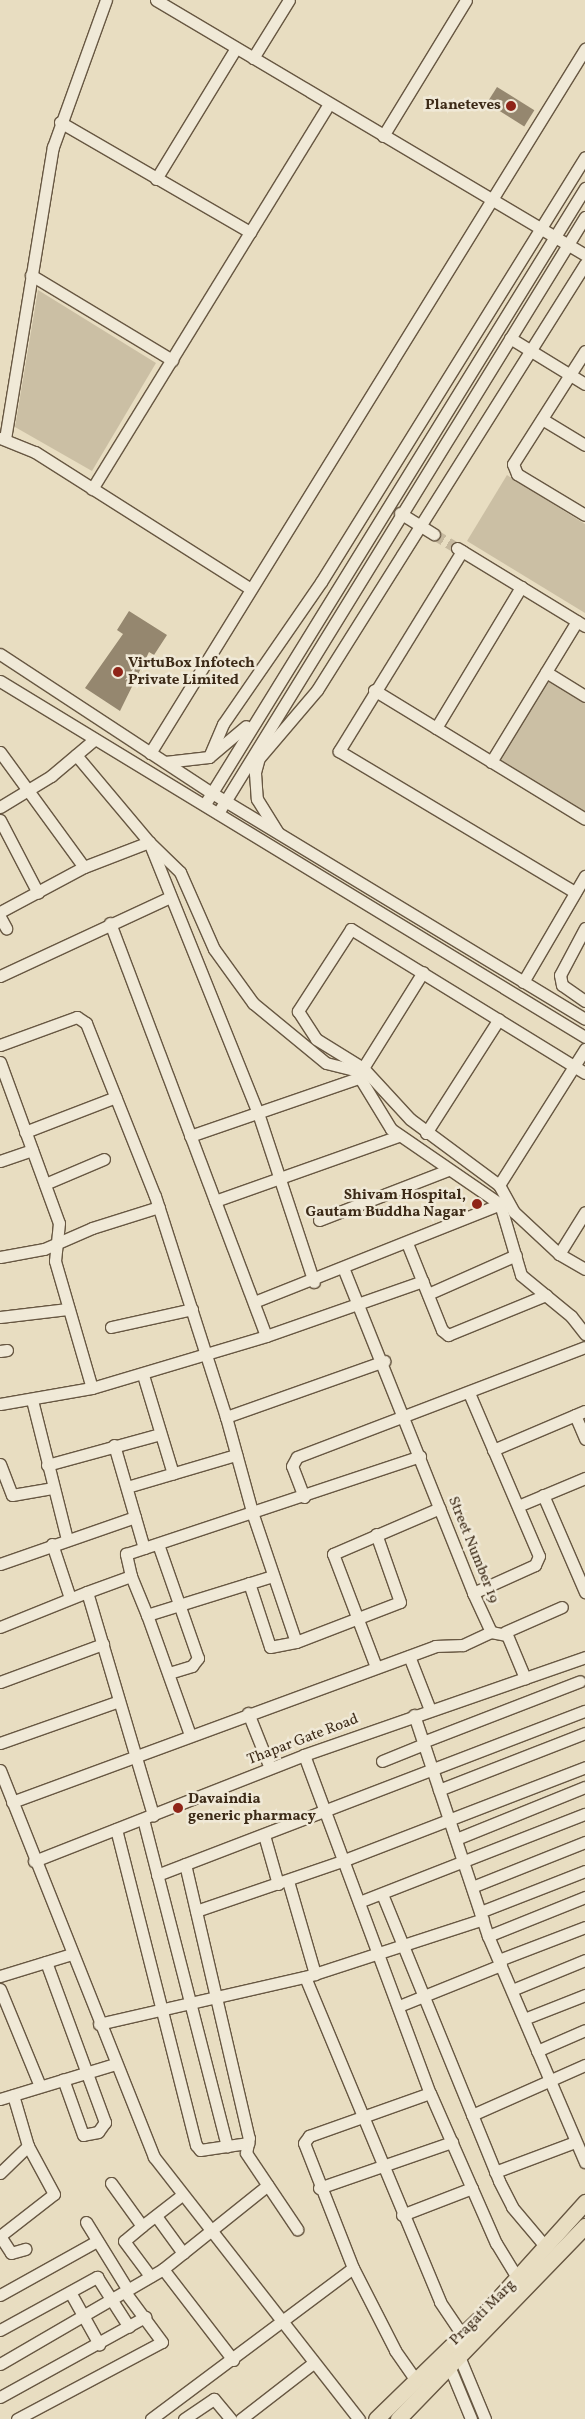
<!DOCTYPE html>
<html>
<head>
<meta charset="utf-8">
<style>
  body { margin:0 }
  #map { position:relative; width:585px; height:2419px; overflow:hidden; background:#e8ddc1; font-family:Vollkorn,serif }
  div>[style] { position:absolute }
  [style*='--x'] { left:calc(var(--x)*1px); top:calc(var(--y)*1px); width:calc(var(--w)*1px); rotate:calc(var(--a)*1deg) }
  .green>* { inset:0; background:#cbbfa4 }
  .building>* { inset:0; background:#95876f; transform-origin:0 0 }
  .minor-tunnel>* { height:11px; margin-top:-5.5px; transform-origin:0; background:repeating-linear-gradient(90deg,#c6b99f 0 11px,transparent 0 16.5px) }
  .roads { filter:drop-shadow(1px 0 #675742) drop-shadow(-1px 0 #675742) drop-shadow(0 1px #675742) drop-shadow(0 -1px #675742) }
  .minor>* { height:11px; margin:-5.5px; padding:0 5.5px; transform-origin:5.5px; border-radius:5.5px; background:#f0e9d7 }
  .major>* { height:15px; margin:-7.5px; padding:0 7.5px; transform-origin:7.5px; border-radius:7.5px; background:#e8ddc1 }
  .dots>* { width:14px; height:14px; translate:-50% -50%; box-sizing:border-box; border:2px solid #f0e9d7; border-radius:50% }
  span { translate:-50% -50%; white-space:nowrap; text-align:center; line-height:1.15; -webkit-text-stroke:5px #f0e9d7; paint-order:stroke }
  .poi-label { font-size:15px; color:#3c2a17; font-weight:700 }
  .right { translate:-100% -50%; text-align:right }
  .left { translate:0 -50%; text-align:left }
  .street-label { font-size:15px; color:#3c2a17 }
</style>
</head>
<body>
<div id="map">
  <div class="green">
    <div style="clip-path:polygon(38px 290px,156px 363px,92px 471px,15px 427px)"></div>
    <div style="clip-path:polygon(507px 475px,585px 524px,585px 613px,467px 541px)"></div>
    <div style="clip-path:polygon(547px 680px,585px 703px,585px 812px,499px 759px)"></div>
  </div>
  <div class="building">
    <div style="left:497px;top:87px;width:44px;height:19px;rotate:32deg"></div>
    <div style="clip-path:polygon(129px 611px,167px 635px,154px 655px,149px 652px,120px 711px,85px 688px,123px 634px,117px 630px)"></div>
  </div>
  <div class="minor-tunnel">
    <div style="--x:434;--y:534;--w:27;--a:31"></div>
  </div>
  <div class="roads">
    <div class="minor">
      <div style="--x:156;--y:0;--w:499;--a:30.7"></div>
      <div style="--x:253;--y:58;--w:68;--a:-58.2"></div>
      <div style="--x:60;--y:122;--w:220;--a:30.1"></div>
      <div style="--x:383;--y:136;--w:159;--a:-58.6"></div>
      <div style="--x:156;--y:179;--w:153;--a:-58.6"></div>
      <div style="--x:31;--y:275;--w:165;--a:31.1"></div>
      <div style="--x:510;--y:338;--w:88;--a:31.5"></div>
      <div style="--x:585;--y:351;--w:134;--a:122.5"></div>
      <div style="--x:513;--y:464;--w:11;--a:68"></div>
      <div style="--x:517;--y:474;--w:79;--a:31.1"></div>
      <div style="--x:542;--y:419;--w:50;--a:31.2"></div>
      <div style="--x:0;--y:438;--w:38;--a:22"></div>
      <div style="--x:35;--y:452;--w:254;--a:32.4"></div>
      <div style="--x:5;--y:439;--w:296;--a:-80.7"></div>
      <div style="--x:53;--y:147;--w:156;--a:-70.2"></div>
      <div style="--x:92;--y:489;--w:452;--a:-58.4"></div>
      <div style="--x:400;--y:513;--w:40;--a:32"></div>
      <div style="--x:457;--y:548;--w:150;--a:31.4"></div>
      <div style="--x:462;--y:551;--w:235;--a:121.6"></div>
      <div style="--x:339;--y:751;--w:275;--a:30.9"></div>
      <div style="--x:0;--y:654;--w:254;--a:33.3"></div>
      <div style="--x:212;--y:793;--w:436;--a:31.2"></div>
      <div style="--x:546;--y:672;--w:46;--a:31.6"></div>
      <div style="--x:0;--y:681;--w:685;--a:31.32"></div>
      <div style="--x:374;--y:690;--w:247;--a:31.4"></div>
      <div style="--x:436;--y:728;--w:165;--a:-58.9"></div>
      <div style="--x:261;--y:750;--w:24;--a:105"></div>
      <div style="--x:255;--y:773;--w:26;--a:86"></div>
      <div style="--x:257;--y:799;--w:39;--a:58"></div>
      <div style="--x:0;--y:752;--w:142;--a:53.9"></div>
      <div style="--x:150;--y:753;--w:828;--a:-58.29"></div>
      <div style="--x:76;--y:755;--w:114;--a:50"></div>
      <div style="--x:149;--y:842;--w:292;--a:68.1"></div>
      <div style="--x:258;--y:1113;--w:178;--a:71.7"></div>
      <div style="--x:209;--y:757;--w:36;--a:-67"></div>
      <div style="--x:223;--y:724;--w:173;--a:-55.4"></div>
      <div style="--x:321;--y:582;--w:500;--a:-58.15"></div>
      <div style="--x:260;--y:757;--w:88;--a:-49.6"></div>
      <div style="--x:317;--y:690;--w:503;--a:-57.83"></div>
      <div style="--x:165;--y:762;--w:44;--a:-6.5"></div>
      <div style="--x:209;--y:757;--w:48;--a:-40"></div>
      <div style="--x:491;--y:762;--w:165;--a:-58.6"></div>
      <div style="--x:205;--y:804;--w:724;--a:-58.33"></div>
      <div style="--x:0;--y:807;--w:60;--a:-31.3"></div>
      <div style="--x:51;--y:776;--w:57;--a:-40.1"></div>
      <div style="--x:218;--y:813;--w:700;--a:-58.38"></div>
      <div style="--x:0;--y:820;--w:82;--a:62.5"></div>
      <div style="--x:0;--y:912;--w:95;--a:-28.2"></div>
      <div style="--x:84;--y:867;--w:70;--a:-21"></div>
      <div style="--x:149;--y:842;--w:43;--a:44.1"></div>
      <div style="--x:180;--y:872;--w:84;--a:66.2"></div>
      <div style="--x:214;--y:949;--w:67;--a:54.2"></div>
      <div style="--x:253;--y:1003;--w:94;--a:39.4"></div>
      <div style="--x:326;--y:1063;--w:30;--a:14"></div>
      <div style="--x:355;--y:1070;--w:69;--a:58.6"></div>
      <div style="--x:391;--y:1129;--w:132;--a:34.5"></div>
      <div style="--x:500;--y:1204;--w:74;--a:73.5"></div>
      <div style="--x:521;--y:1275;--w:65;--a:39.4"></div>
      <div style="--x:571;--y:1316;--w:23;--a:52"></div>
      <div style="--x:0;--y:917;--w:13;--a:61"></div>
      <div style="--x:110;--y:923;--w:441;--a:69.3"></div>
      <div style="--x:585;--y:928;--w:53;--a:118"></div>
      <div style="--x:560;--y:975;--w:10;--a:79"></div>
      <div style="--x:562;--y:985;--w:28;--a:35"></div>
      <div style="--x:0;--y:976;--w:187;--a:-24.9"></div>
      <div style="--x:523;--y:982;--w:123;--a:-59.7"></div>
      <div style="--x:0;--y:1045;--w:82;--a:-20"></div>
      <div style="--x:77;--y:1017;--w:11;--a:34"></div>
      <div style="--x:86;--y:1023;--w:186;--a:68.3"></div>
      <div style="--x:155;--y:1196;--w:232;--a:72.2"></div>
      <div style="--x:226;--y:1417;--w:168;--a:-19.5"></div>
      <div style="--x:0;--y:1062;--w:171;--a:69.9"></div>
      <div style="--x:59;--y:1223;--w:38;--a:96"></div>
      <div style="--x:55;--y:1261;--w:132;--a:73.8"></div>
      <div style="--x:92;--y:1388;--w:182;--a:-16.6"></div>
      <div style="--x:266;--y:1336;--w:166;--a:-19.3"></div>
      <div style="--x:363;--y:1068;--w:113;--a:-58"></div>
      <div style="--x:585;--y:1073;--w:275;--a:-148.4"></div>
      <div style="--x:351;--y:929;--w:98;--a:122.9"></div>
      <div style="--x:298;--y:1011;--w:33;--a:57"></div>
      <div style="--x:316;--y:1039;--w:55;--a:31.7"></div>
      <div style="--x:363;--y:1068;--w:69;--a:47.3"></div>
      <div style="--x:410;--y:1119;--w:111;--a:36.6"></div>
      <div style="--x:499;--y:1185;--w:31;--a:61"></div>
      <div style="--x:514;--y:1212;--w:62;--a:43"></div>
      <div style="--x:559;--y:1254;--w:30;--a:30"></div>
      <div style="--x:25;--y:1132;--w:97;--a:-21"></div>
      <div style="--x:426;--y:1133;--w:135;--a:-57.4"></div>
      <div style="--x:190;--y:1136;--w:178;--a:-19"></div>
      <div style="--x:0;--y:1161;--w:34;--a:-19"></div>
      <div style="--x:45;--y:1184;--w:64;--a:-23"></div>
      <div style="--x:499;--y:1185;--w:161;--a:-57.7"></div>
      <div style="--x:215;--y:1201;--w:195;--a:-19.5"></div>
      <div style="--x:319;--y:1220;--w:138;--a:-21.2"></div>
      <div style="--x:407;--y:1243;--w:94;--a:68.1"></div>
      <div style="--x:442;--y:1330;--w:8;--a:40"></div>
      <div style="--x:448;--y:1335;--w:106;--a:-22.2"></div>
      <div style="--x:559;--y:1254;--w:49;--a:-58.2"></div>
      <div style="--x:0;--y:1257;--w:45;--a:-10.3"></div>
      <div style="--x:44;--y:1249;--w:52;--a:-23.6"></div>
      <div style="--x:92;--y:1228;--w:70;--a:-17.4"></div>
      <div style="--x:344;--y:1270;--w:348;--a:68.2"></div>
      <div style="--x:473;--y:1593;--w:43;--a:65.2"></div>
      <div style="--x:491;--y:1632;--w:16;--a:11"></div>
      <div style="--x:507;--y:1635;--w:47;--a:67.3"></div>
      <div style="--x:428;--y:1294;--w:96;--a:-23.9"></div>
      <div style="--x:254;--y:1302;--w:265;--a:-21.7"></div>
      <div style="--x:0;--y:1317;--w:68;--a:-6.7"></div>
      <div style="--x:111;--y:1327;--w:83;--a:-12.5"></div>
      <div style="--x:0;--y:1351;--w:7;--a:-8"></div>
      <div style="--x:143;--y:1375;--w:103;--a:73.1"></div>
      <div style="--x:469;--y:1393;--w:177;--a:66.8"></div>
      <div style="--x:539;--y:1556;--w:10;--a:114"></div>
      <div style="--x:535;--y:1565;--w:68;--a:155.7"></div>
      <div style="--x:32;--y:1400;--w:143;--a:75.9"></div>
      <div style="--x:0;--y:1404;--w:93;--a:-9.9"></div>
      <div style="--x:575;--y:1415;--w:26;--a:67"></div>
      <div style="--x:226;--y:1417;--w:102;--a:74.6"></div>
      <div style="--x:253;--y:1515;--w:134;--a:71.3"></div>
      <div style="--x:296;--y:1642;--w:111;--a:-21"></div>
      <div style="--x:400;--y:1602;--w:72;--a:-109.4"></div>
      <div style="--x:114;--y:1445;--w:107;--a:73.8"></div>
      <div style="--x:144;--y:1548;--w:291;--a:-18.4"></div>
      <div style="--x:493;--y:1450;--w:100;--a:-23"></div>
      <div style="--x:0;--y:1464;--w:33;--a:69"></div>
      <div style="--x:12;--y:1495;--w:42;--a:-9.7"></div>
      <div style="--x:47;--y:1465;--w:117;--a:-15.3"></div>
      <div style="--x:127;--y:1487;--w:114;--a:-16.4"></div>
      <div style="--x:543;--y:1495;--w:106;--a:66.6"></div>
      <div style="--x:304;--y:1497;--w:33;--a:-111"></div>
      <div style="--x:292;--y:1466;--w:10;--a:-61"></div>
      <div style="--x:297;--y:1457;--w:308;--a:-20.9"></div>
      <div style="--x:518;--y:1506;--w:73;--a:-22.7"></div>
      <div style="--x:52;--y:1544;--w:57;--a:71.6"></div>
      <div style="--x:158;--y:1544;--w:121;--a:70.7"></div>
      <div style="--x:198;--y:1658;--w:10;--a:127"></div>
      <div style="--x:192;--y:1666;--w:24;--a:163"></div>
      <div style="--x:0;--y:1564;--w:143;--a:-19.2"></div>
      <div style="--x:131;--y:1576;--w:42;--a:67.7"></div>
      <div style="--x:249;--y:1583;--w:67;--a:71.8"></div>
      <div style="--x:270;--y:1647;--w:26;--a:-11"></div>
      <div style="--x:87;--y:1592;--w:47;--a:-20"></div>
      <div style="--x:131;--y:1576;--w:23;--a:-103"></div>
      <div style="--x:126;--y:1554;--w:19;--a:-18"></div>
      <div style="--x:0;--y:1627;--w:94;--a:-21.9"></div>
      <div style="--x:87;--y:1592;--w:233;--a:73.5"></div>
      <div style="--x:505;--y:1632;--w:62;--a:-23.7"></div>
      <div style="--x:409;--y:1656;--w:58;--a:68.7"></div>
      <div style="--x:376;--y:1667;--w:121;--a:-110.8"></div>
      <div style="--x:333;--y:1554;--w:116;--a:-23.3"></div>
      <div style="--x:0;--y:1682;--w:110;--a:-20.3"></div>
      <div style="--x:248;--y:1713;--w:59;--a:68.2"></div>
      <div style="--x:414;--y:1715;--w:233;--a:71.5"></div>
      <div style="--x:488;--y:1936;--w:246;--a:66.8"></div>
      <div style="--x:190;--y:1735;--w:127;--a:-109.7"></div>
      <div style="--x:147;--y:1615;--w:132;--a:-17.2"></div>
      <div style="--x:423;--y:1742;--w:168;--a:-21.2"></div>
      <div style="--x:0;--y:1743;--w:126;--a:-19.4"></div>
      <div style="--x:304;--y:1755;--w:361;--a:69.6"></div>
      <div style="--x:430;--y:2093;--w:164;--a:66.3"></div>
      <div style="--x:496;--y:2243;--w:42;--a:58.6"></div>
      <div style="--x:382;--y:1761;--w:45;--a:-22"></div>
      <div style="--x:0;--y:1770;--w:417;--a:68.3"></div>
      <div style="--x:154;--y:2157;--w:333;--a:52"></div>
      <div style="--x:439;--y:1790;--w:157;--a:-21.3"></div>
      <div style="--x:12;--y:1802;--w:451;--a:-20.2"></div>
      <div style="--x:435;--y:1646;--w:28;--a:-2"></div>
      <div style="--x:463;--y:1645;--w:31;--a:-25"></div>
      <div style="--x:143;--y:1819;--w:338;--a:75.6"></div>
      <div style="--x:116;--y:1829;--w:326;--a:75.8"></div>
      <div style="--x:196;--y:2145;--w:6;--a:51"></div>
      <div style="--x:200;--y:2150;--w:49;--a:-8.3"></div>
      <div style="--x:264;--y:1835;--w:51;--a:74.1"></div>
      <div style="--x:456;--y:1839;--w:139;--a:-22"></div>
      <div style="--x:34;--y:1861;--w:290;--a:-21.4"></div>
      <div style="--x:304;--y:1755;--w:298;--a:-19.2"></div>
      <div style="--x:185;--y:1864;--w:281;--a:76.9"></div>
      <div style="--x:249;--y:2138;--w:15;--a:101"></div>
      <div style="--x:246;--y:2153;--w:92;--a:56.1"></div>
      <div style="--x:157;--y:1875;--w:458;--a:-21"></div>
      <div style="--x:288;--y:1881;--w:97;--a:73.8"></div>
      <div style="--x:472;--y:1887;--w:122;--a:-21.7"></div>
      <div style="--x:382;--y:1894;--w:310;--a:67.8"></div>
      <div style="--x:499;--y:2181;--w:29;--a:63"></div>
      <div style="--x:512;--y:2207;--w:51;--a:49.8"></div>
      <div style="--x:359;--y:1902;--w:243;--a:-21.3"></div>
      <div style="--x:196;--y:1911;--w:154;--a:-18.9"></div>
      <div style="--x:342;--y:1861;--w:261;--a:-21.1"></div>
      <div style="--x:480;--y:1912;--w:113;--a:-21.3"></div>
      <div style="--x:488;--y:1936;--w:105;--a:-21.9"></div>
      <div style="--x:499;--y:1960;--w:92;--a:-21"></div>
      <div style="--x:46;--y:1962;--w:171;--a:69.8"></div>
      <div style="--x:105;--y:2122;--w:12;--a:125"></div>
      <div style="--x:98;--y:2132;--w:15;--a:169"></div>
      <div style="--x:83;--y:2135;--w:59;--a:-109.7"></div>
      <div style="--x:0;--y:1976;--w:75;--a:-17"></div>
      <div style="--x:305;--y:1977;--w:352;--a:67.4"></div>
      <div style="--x:440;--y:2302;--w:40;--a:56"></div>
      <div style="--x:0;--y:1989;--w:105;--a:67.6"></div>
      <div style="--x:512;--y:1990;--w:79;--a:-22.3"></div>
      <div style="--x:399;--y:2006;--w:110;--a:-21.9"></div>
      <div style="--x:524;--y:2019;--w:66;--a:-21.5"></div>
      <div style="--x:99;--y:2024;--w:211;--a:-12.9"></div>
      <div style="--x:305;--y:1977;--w:187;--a:-18"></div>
      <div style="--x:537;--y:2051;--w:52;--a:-23.6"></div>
      <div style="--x:0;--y:2099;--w:120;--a:-16.9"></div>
      <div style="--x:472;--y:2115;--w:124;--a:-23.9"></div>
      <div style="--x:495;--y:2172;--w:85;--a:-20.6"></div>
      <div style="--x:0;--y:2173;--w:39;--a:-44"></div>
      <div style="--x:28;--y:2146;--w:53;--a:-106.4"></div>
      <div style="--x:111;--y:2183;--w:53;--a:54.2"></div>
      <div style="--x:142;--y:2226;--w:51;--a:-37.8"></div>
      <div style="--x:319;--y:2188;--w:141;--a:-19.1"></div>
      <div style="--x:402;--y:2215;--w:75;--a:-21.1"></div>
      <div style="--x:156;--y:2216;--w:46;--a:53.9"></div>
      <div style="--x:86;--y:2222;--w:80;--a:58.3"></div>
      <div style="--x:142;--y:2226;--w:23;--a:140"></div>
      <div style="--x:124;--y:2241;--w:44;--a:53.4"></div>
      <div style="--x:0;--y:2236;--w:68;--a:-37.9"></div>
      <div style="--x:54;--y:2194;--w:55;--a:-118.4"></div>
      <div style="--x:0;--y:2236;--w:20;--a:57"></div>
      <div style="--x:11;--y:2253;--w:15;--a:-16"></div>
      <div style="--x:163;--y:2269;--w:115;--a:52.4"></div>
      <div style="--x:70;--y:2292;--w:60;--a:60.9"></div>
      <div style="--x:0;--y:2295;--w:111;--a:-29.1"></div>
      <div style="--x:0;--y:2330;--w:111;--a:-28.7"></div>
      <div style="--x:97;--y:2277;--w:59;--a:57.4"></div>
      <div style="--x:456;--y:2349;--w:76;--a:67.5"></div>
      <div style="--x:447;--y:2361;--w:63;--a:67.5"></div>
      <div style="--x:0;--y:2364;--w:189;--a:-30.2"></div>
      <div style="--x:163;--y:2269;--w:134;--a:-38.7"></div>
      <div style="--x:415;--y:2379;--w:35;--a:-125"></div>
      <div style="--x:395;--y:2350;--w:92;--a:-117.1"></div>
      <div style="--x:353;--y:2268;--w:134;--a:-111.4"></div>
      <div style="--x:304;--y:2143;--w:9;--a:-54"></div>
      <div style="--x:309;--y:2136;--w:128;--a:-19.6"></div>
      <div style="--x:0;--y:2397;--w:166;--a:-28.9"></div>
      <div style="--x:17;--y:2419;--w:164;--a:-28"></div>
      <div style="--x:162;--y:2342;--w:62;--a:-126.5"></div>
      <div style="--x:151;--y:2419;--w:252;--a:-36.8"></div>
      <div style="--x:184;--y:2419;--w:36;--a:-34"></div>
      <div style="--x:214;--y:2399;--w:26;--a:50"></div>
      <div style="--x:241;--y:2419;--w:90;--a:-37.8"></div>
    </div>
    <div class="major">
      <div style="--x:376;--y:2419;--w:155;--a:-44.2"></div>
      <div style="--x:487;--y:2311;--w:147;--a:-48"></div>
      <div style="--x:398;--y:2419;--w:269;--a:-45.9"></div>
    </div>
  </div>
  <div class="dots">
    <div style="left:511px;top:106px;background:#8f2418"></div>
    <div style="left:118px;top:672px;background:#8f2418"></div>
    <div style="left:477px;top:1204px;background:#8f2418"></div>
    <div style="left:178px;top:1808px;background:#8f2418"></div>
  </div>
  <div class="poi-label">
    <span class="right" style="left:501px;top:106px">Planeteves</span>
    <span class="left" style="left:128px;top:672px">VirtuBox Infotech<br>Private Limited</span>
    <span class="right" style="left:466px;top:1204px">Shivam Hospital,<br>Gautam Buddha Nagar</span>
    <span class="left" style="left:188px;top:1808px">Davaindia<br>generic pharmacy</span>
  </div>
  <div class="street-label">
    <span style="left:473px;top:1550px;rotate:68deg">Street Number 19</span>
    <span style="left:303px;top:1740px;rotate:-21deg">Thapar Gate Road</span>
    <span style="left:483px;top:2313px;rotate:-45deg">Pragati Marg</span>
  </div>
</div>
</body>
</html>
